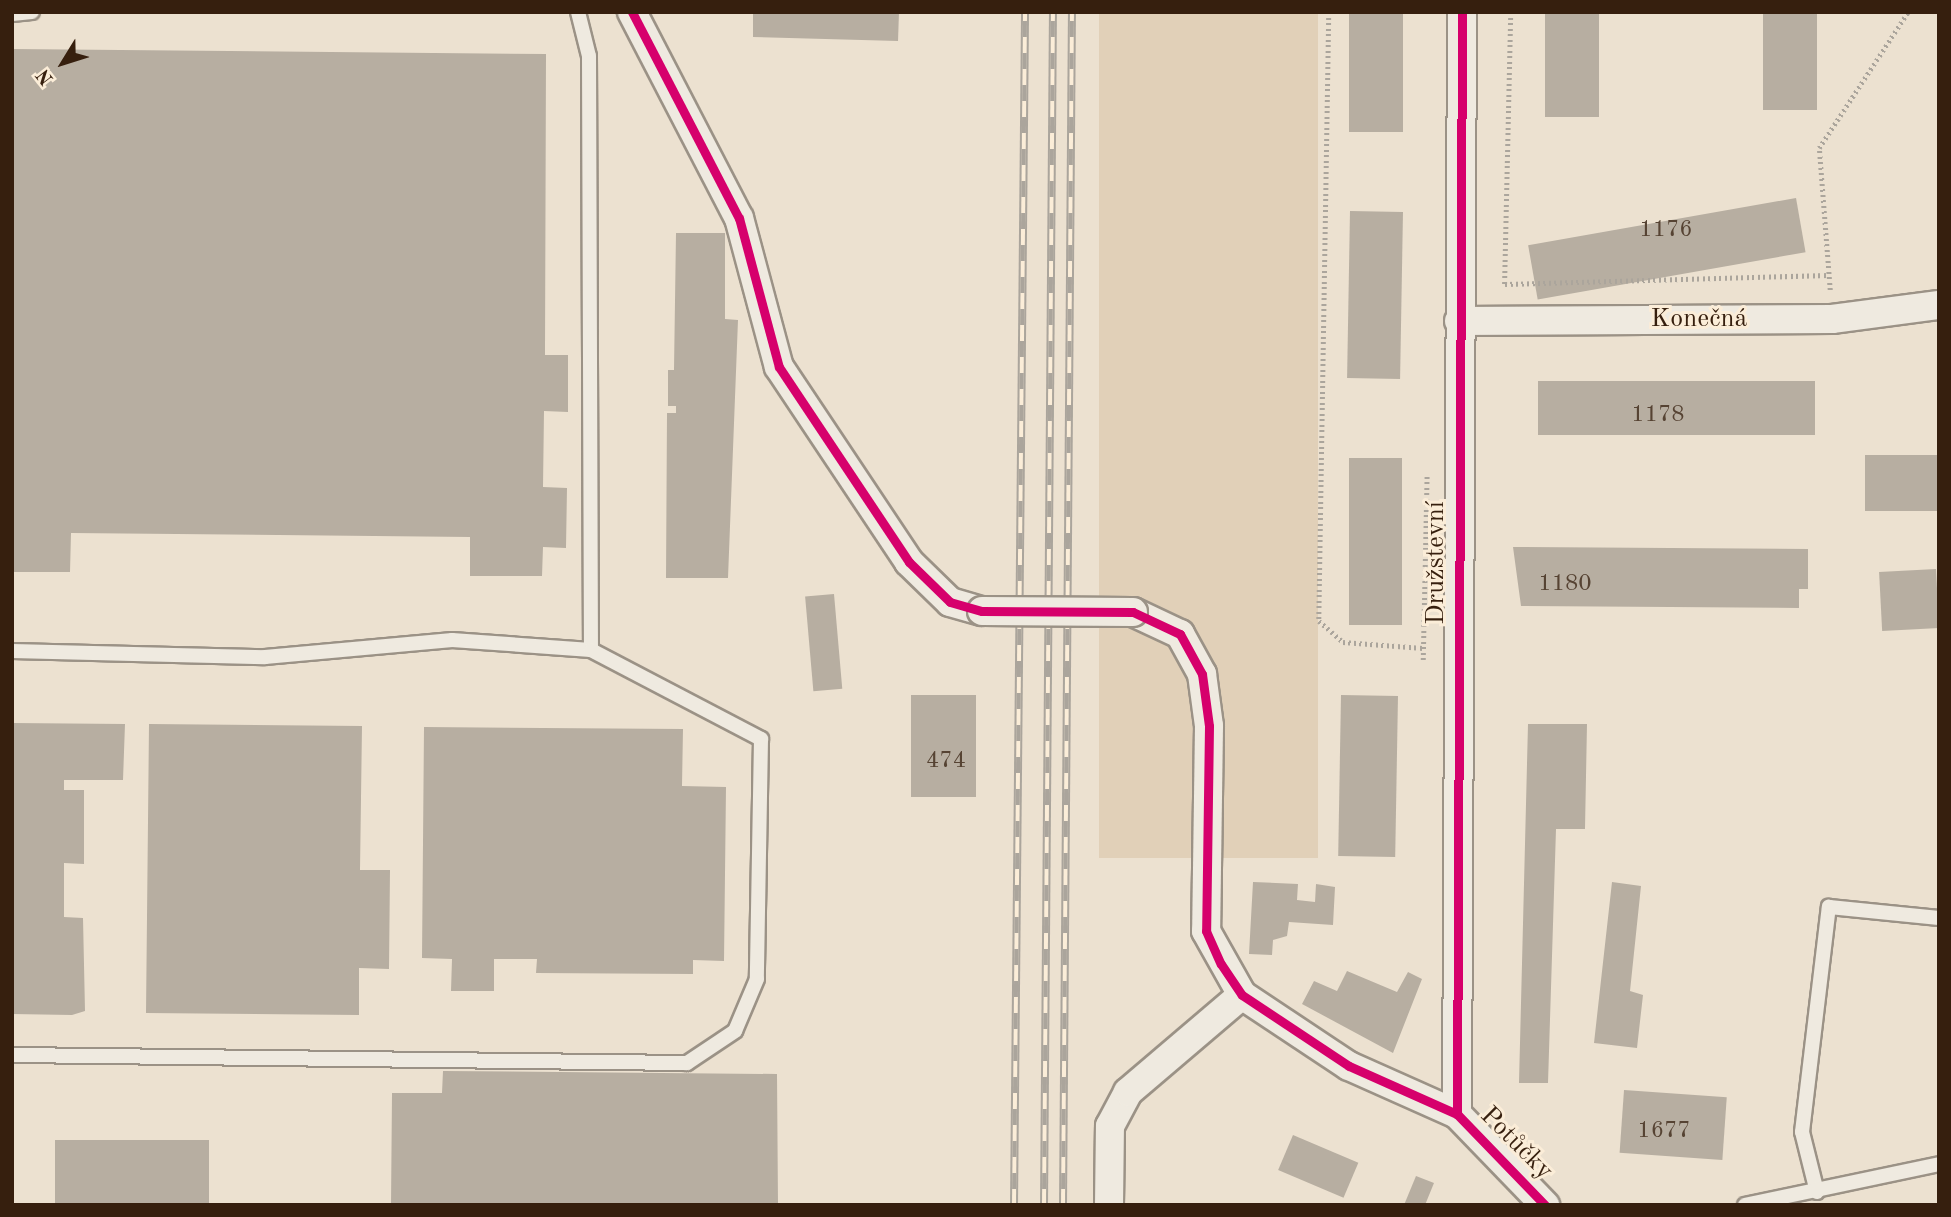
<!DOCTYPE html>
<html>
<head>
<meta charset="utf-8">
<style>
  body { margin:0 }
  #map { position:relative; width:1951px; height:1217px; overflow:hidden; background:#ece1d0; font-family:"Old Standard TT",serif }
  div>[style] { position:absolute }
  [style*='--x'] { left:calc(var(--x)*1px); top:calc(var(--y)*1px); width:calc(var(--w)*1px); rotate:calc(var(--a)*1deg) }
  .green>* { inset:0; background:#e1d0b8; transform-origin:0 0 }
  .building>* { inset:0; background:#b7aea1; transform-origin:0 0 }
  .path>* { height:4.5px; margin-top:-2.25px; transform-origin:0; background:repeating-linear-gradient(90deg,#aba59c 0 2px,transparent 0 5.5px) }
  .roads { filter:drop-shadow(2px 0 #9b9286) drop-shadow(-2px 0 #9b9286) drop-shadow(0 2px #9b9286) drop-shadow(0 -2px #9b9286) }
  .service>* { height:14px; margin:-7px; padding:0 7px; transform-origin:7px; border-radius:7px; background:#efeae0 }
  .minor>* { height:28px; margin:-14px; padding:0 14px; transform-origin:14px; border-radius:14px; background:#efeae0 }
  .rail>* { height:8px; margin-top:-4px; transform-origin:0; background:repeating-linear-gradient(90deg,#fbedd8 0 16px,#aba59c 0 32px); box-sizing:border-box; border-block:2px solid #aba59c }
  .bridges { filter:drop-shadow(2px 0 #9b9286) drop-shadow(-2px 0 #9b9286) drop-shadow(0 2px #9b9286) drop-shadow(0 -2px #9b9286) }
  .minor-bridge>* { height:28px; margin:-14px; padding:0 14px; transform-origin:14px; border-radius:14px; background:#efeae0 }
  .cycleway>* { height:9px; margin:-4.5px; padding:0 4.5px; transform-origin:4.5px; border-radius:4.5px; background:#d6006c }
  span { translate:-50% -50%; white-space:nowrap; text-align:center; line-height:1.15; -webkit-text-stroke:6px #fbedd8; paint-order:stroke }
  .number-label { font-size:23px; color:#564333 }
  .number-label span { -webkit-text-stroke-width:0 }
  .street-label { font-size:26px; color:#361f0e }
  .frame { position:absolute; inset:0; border:14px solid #361f0e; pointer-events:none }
  .north { position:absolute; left:28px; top:28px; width:70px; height:70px; -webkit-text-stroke:5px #fbedd8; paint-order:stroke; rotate:232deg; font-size:19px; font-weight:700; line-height:28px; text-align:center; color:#361f0e }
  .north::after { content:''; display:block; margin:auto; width:24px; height:32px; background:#361f0e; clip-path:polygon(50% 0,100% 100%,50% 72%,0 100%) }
</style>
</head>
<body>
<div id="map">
  <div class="green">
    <div style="left:1099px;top:12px;width:219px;height:846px"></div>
  </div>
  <div class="building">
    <div style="clip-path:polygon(753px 12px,899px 12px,898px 41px,753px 37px)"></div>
    <div style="left:1349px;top:12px;width:54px;height:120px"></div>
    <div style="left:1545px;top:12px;width:54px;height:105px"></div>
    <div style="left:1763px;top:12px;width:54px;height:98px"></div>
    <div style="clip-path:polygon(12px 49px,546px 54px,545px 355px,568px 355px,568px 412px,544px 411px,543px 487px,567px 488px,566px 548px,543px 547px,542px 576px,470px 576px,470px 537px,71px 533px,70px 572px,12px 572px)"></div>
    <div style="left:1796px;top:198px;width:55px;height:272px;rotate:80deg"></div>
    <div style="left:1350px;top:211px;width:53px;height:167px;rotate:1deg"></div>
    <div style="clip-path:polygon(676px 233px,725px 233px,725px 319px,738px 320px,728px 578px,666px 578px,667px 413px,676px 413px,676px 406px,668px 406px,668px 370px,674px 370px)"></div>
    <div style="left:1538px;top:381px;width:277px;height:54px"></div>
    <div style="left:1939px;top:455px;width:56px;height:74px;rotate:90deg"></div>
    <div style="left:1349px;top:458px;width:53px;height:167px"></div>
    <div style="clip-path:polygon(1513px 547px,1808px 549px,1808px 589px,1799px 589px,1799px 608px,1521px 606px)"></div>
    <div style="left:1936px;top:569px;width:59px;height:57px;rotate:87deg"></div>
    <div style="left:834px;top:594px;width:95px;height:29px;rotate:85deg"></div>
    <div style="left:911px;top:695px;width:65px;height:102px"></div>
    <div style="left:1341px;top:695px;width:57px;height:161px;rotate:1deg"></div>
    <div style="clip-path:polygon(12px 723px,125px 724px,123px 780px,64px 780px,64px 790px,84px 790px,84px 864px,64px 863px,64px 917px,83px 918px,85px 1011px,72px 1015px,12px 1014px)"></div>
    <div style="clip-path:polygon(149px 724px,362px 726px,360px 870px,390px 870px,389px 969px,359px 968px,359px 1015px,146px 1013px)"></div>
    <div style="clip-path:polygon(1528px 724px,1587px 724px,1585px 829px,1556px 829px,1548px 1083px,1519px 1083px)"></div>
    <div style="clip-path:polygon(424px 727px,683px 729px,682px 786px,726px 787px,724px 961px,693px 960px,693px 974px,536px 973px,537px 959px,494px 959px,494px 991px,451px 991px,452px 959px,422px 958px)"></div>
    <div style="clip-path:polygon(1253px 882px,1298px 884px,1297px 900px,1315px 902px,1316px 884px,1335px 887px,1333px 925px,1289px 922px,1287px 936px,1273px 940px,1272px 955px,1249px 954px)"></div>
    <div style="clip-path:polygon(1612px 882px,1641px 886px,1630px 991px,1643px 995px,1637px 1048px,1594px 1043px)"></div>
    <div style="clip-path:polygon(1347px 971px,1397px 992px,1408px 972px,1422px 979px,1393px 1053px,1302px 1004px,1314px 981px,1337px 991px)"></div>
    <div style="clip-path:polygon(443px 1071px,777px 1074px,778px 1205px,391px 1205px,392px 1093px,442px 1093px)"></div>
    <div style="left:1624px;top:1090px;width:103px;height:63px;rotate:4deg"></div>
    <div style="left:1293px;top:1135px;width:71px;height:38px;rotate:23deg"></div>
    <div style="left:55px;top:1140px;width:154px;height:65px"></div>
    <div style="clip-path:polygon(1416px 1176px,1434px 1183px,1425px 1205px,1404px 1205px)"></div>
  </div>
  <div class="path">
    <div style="--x:1329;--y:12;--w:609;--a:90.94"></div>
    <div style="--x:1319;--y:621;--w:32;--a:41"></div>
    <div style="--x:1343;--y:642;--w:80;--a:4.3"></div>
    <div style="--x:1511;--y:12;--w:272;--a:91.3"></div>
    <div style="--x:1505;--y:284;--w:324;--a:-1.6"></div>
    <div style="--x:1830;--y:290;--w:142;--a:-94.4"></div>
    <div style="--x:1819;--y:148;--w:163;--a:-56.8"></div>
    <div style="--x:1423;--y:660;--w:185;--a:-88.8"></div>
  </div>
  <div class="roads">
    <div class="service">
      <div style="--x:578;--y:12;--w:45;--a:76"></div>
      <div style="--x:589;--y:56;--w:594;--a:89.81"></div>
      <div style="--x:12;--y:14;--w:20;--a:-6"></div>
      <div style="--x:12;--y:651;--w:253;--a:1.4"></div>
      <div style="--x:265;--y:657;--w:188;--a:-5.2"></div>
      <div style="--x:452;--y:640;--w:139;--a:4.1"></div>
      <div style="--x:591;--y:650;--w:192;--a:27.6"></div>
      <div style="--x:761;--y:739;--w:240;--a:91"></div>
      <div style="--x:757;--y:979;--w:56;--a:112.9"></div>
      <div style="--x:735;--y:1031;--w:58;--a:146.3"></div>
      <div style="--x:687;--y:1063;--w:675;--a:-179.32"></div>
      <div style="--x:1817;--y:1192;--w:62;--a:-104"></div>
      <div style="--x:1802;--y:1132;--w:227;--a:-83.2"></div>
      <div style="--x:1829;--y:907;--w:111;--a:5.7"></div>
      <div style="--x:1745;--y:1205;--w:198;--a:-11.9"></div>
    </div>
    <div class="minor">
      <div style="--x:632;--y:12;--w:232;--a:62.6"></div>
      <div style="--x:739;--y:218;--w:154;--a:75"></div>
      <div style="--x:779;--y:367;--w:234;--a:56.3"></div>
      <div style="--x:909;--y:562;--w:57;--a:44.3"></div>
      <div style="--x:950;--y:602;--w:33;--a:16"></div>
      <div style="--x:1459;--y:321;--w:373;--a:-0.3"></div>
      <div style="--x:1832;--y:319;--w:108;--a:-7.5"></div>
      <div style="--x:1133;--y:612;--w:52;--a:25.1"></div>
      <div style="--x:1180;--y:634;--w:46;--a:61.2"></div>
      <div style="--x:1202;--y:674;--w:52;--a:82.3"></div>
      <div style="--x:1209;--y:726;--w:205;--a:90.8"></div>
      <div style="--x:1206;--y:931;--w:73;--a:60.6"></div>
      <div style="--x:1242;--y:995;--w:128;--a:33.6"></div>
      <div style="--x:1349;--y:1066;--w:118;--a:24"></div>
      <div style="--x:1457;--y:1114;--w:127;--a:46"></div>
      <div style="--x:1457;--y:1114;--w:1102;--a:-89.74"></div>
      <div style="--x:1109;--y:1205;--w:79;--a:-89.3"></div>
      <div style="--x:1110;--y:1126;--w:38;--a:-62"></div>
      <div style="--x:1128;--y:1092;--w:150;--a:-40.4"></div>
    </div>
  </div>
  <div class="rail">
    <div style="--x:1014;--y:1205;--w:1193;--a:-89.47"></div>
    <div style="--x:1044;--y:1205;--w:1193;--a:-89.57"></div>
    <div style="--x:1063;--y:1205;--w:1193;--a:-89.57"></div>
  </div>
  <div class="bridges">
    <div class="minor-bridge">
      <div style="--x:982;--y:611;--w:151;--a:0.4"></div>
    </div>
  </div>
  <div class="cycleway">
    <div style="--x:632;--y:12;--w:232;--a:62.6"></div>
    <div style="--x:739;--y:218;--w:154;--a:75"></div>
    <div style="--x:779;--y:367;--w:234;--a:56.3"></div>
    <div style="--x:909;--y:562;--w:57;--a:44.3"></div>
    <div style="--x:950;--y:602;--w:33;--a:16"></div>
    <div style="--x:982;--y:611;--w:151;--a:0.4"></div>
    <div style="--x:1133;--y:612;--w:52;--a:25.1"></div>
    <div style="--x:1180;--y:634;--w:46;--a:61.2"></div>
    <div style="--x:1202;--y:674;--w:52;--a:82.3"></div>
    <div style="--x:1209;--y:726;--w:205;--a:90.8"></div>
    <div style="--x:1206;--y:931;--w:36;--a:66"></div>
    <div style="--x:1221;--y:964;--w:37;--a:56"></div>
    <div style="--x:1242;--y:995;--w:128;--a:33.6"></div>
    <div style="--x:1349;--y:1066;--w:118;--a:24"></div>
    <div style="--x:1457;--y:1114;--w:127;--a:46"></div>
    <div style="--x:1457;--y:1114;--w:1102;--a:-89.74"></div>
  </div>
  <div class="number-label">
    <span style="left:1666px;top:230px">1176</span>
    <span style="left:1658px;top:415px">1178</span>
    <span style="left:1565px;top:584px">1180</span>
    <span style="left:946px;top:761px">474</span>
    <span style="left:1664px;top:1131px">1677</span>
  </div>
  <div class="street-label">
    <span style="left:1699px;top:320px">Konečná</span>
    <span style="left:1437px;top:563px;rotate:-90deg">Družstevní</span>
    <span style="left:1516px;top:1144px;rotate:45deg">Potůčky</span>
  </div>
  <div class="frame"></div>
  <div class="north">N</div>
</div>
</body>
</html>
